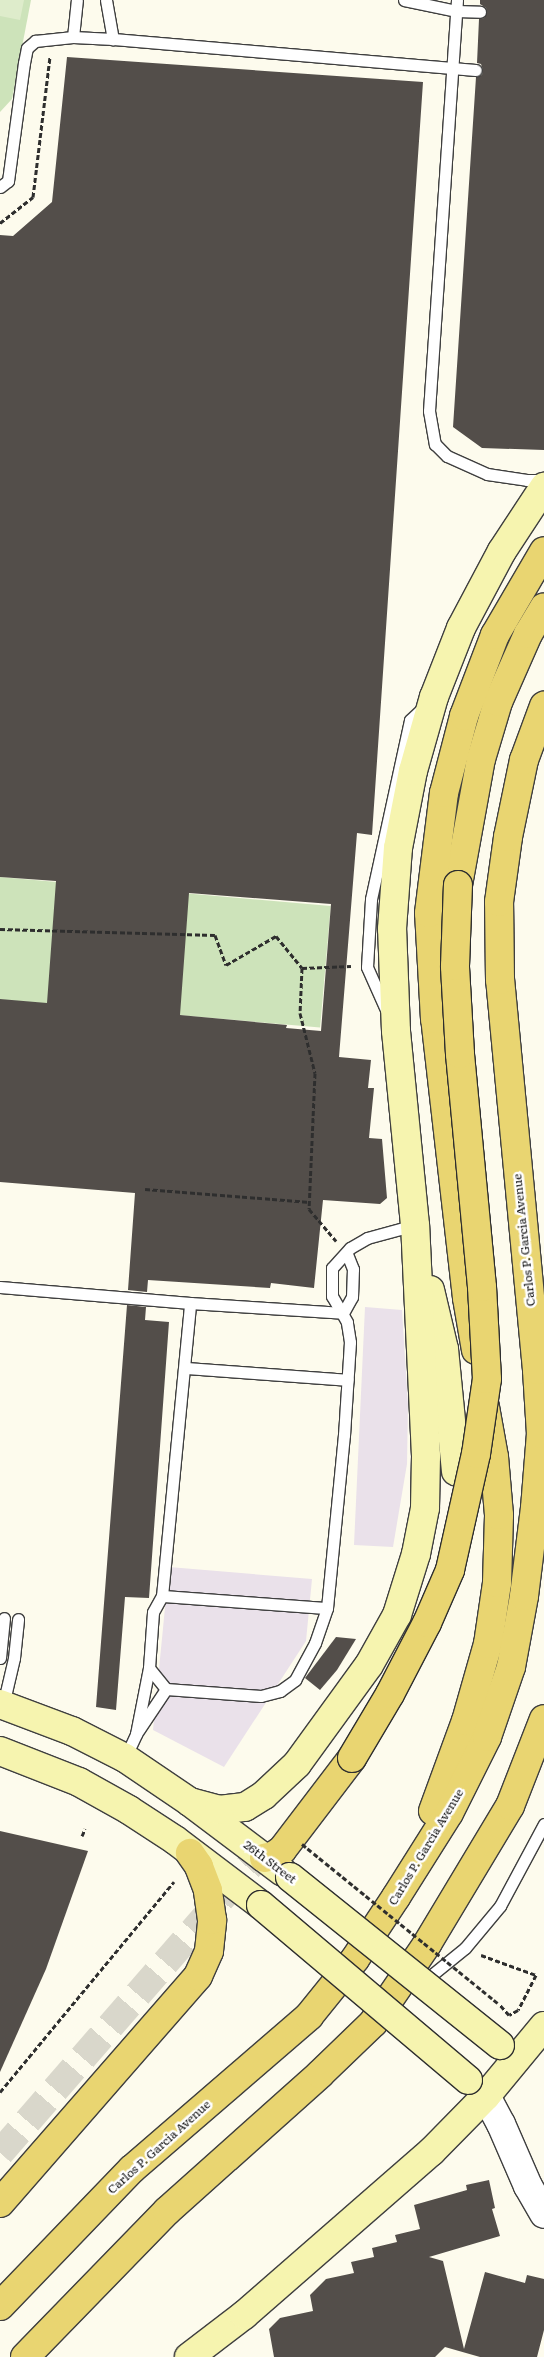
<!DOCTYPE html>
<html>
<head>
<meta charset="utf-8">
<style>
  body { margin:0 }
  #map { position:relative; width:544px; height:2357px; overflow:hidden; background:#fdfbed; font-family:Literata,serif }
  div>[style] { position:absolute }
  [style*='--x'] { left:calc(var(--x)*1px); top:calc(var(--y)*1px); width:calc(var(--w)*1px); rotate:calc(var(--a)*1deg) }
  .industrial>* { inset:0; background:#eae1ea }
  .green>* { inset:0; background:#cde3ba; transform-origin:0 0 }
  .pitch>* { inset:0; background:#deeccb }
  .building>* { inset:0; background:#534e4a }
  .secondary-tunnel>* { height:28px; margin-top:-14px; transform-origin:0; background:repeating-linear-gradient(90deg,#d9d7cb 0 28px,transparent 0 42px) }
  .path>* { height:3px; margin-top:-1.5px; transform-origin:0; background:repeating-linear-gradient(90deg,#2e2e2e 0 5px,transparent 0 7.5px) }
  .roads { filter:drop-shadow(1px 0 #3f3f3f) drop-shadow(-1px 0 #3f3f3f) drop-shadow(0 1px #3f3f3f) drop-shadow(0 -1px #3f3f3f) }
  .service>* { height:11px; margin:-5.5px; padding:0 5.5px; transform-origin:5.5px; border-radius:5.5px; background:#fff }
  .tertiary>* { height:28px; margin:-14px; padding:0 14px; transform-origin:14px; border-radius:14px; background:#fff }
  .secondary>* { height:28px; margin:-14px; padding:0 14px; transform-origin:14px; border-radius:14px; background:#f6f4af }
  .primary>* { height:28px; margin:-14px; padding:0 14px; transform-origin:14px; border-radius:14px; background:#e9d571 }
  .path-bridge>* { height:3px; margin-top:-1.5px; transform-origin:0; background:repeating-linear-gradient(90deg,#2e2e2e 0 5px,transparent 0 7.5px) }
  .bridges { filter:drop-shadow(1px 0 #2e2e2e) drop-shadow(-1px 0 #2e2e2e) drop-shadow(0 1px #2e2e2e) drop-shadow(0 -1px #2e2e2e) }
  .secondary-bridge>* { height:28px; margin:-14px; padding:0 14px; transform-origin:14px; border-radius:14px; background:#f6f4af }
  .primary-bridge>* { height:28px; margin:-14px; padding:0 14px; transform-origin:14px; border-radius:14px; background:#e9d571 }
  span { translate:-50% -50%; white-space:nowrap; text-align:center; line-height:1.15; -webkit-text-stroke:5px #fff; paint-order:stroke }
  .street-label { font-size:12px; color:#0c0c0c }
</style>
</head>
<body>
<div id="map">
  <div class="industrial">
    <div style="clip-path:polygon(365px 1307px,402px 1310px,408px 1405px,407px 1464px,393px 1547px,354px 1545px)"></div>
    <div style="clip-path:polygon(169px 1567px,312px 1579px,306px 1641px,224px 1767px,153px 1730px)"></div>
  </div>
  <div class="green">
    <div style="clip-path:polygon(0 0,31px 0,12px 99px,0 112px)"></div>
    <div style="left:0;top:877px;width:332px;height:122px;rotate:5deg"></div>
  </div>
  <div class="pitch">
    <div style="clip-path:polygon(0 0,24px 0,20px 20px,0 16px)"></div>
  </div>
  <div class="building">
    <div style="clip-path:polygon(480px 0,544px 0,544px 450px,482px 448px,453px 427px,476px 77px,482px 75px,483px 70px,481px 64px,477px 63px,479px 19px,484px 18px,487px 13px,486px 8px,480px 4px)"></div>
    <div style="clip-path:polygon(evenodd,67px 57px,423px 82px,372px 835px,357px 833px,339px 1057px,371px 1060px,368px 1088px,374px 1088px,369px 1138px,382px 1139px,387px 1198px,380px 1204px,323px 1200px,314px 1288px,271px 1283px,270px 1288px,148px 1280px,147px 1292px,128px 1290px,135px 1193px,0 1182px,0 999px,47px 1003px,56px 881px,0 877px,0 235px,13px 236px,52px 202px,67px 57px,189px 893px,331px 904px,321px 1031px,286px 1028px,287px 1025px,180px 1015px,189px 893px)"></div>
    <div style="clip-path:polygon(127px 1305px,146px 1307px,145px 1320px,169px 1322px,149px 1598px,125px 1597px,116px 1710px,96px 1707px)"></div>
    <div style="clip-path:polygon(336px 1637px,356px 1639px,337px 1670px,320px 1690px,305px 1678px)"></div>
    <div style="clip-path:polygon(0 1831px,88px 1851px,46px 1969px,0 2072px)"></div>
    <div style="clip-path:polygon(489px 2180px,495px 2208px,492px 2209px,500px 2236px,429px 2257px,443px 2261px,464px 2349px,485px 2272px,525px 2283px,527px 2275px,544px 2279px,544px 2330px,537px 2357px,480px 2357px,445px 2347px,435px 2357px,274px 2357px,269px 2329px,280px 2318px,313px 2311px,310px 2295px,326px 2279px,354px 2273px,351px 2262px,374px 2257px,372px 2248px,397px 2242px,395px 2235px,420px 2229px,414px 2205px,467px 2190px,466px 2185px)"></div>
  </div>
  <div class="secondary-tunnel">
    <div style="--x:0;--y:2153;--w:419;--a:-49"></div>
  </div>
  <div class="path">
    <div style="--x:0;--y:223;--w:42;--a:-38.2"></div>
    <div style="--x:33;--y:197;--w:142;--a:-83.1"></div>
    <div style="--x:0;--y:929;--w:215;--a:1.6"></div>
    <div style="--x:215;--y:935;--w:32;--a:70"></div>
    <div style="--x:226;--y:965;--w:58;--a:-30.1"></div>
    <div style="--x:276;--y:936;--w:41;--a:50.9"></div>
    <div style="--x:302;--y:968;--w:49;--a:-2.3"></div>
    <div style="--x:302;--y:968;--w:45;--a:92.5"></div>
    <div style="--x:300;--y:1013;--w:62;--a:76"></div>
    <div style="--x:315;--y:1073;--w:136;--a:92.5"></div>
    <div style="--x:309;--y:1209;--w:42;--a:49.8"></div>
    <div style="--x:145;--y:1189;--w:165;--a:4.5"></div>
    <div style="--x:82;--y:1836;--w:8;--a:-67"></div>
    <div style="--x:481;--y:1955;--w:59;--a:20"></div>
    <div style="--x:536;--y:1975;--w:39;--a:117"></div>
    <div style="--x:518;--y:2010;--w:10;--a:151"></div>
    <div style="--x:509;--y:2015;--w:13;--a:-132"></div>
    <div style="--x:0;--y:2092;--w:273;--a:-50.4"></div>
  </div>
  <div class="roads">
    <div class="service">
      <div style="--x:106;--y:0;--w:40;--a:80"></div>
      <div style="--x:404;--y:0;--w:53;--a:11.9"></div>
      <div style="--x:456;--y:11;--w:24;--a:2"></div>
      <div style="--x:457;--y:0;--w:412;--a:93.9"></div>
      <div style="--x:429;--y:411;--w:34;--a:80"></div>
      <div style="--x:435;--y:444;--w:17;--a:45"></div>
      <div style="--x:447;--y:456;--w:44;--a:24.2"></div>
      <div style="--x:487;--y:474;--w:40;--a:8.5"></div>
      <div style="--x:527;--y:480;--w:17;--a:0"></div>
      <div style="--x:73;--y:37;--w:37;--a:-84"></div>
      <div style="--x:0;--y:187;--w:10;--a:-37"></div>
      <div style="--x:8;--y:181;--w:119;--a:-82.3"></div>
      <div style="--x:24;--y:63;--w:15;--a:-79"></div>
      <div style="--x:27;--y:48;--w:11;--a:-41"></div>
      <div style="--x:35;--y:41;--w:38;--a:-6"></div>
      <div style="--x:73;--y:37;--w:40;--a:2.9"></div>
      <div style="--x:113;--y:39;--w:364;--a:4.9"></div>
      <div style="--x:387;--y:1012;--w:49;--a:-114"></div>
      <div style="--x:367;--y:967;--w:68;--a:-86.6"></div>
      <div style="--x:371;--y:899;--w:183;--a:-77.7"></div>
      <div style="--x:410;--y:720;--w:19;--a:-43"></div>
      <div style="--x:0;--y:1287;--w:191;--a:4.8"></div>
      <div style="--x:190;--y:1303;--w:153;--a:3.7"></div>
      <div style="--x:343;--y:1313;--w:18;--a:-61"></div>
      <div style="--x:352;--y:1297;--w:28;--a:-88"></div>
      <div style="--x:353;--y:1269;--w:16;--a:-112"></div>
      <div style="--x:185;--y:1368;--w:163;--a:4.2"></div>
      <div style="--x:162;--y:1596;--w:165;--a:4.2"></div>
      <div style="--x:0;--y:1658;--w:40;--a:-84.3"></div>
      <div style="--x:149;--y:1668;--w:27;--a:51"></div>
      <div style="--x:166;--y:1689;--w:95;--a:4.2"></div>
      <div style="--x:261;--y:1696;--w:20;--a:-15"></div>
      <div style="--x:280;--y:1691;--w:19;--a:-36"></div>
      <div style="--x:295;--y:1680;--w:42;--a:-61.6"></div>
      <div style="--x:315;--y:1643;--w:37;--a:-71"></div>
      <div style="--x:327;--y:1608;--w:174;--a:-84.4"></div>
      <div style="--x:344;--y:1435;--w:93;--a:-86.3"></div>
      <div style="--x:350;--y:1342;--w:20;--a:-99"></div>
      <div style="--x:347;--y:1322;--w:30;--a:-120"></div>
      <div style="--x:332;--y:1296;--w:28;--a:-90"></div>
      <div style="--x:332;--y:1268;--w:27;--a:-48"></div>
      <div style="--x:350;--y:1248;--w:20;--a:-30"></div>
      <div style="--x:367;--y:1238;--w:50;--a:-15.2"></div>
      <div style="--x:3;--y:1705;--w:48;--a:-76.8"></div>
      <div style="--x:14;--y:1658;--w:39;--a:-84"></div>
      <div style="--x:136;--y:1734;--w:67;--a:-78.9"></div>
      <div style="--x:149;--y:1668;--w:56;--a:-85.9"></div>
      <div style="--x:153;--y:1612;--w:18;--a:-61"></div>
      <div style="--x:162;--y:1596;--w:294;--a:-84.5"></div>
      <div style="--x:125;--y:1758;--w:26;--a:-65"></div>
      <div style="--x:136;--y:1734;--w:54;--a:-56.3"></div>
      <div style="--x:423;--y:1982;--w:54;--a:-39"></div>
      <div style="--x:465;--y:1948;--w:55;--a:-50.2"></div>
      <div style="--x:500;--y:1906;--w:93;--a:-61.8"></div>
    </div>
    <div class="tertiary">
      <div style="--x:486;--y:2096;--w:32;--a:62"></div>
      <div style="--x:501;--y:2124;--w:68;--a:66.5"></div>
      <div style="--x:528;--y:2186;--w:32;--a:60"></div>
    </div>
    <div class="secondary">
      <div style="--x:430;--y:1290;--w:61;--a:76.7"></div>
      <div style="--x:444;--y:1349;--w:123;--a:84.4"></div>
      <div style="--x:0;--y:1704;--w:77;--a:20.6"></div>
      <div style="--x:72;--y:1731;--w:59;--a:27"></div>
      <div style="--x:125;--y:1758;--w:78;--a:34.1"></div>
      <div style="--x:190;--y:1802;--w:116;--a:37"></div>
      <div style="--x:0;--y:1751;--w:85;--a:21.4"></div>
      <div style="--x:79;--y:1782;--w:57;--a:29.2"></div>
      <div style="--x:129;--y:1810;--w:55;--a:33.1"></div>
      <div style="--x:175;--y:1840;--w:108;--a:37.1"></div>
      <div style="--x:190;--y:1802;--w:30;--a:15"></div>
      <div style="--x:219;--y:1810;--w:26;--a:-7"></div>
      <div style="--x:245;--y:1807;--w:22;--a:-32"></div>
      <div style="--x:264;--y:1795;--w:45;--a:-43.2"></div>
      <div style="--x:297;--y:1764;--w:122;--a:-54"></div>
      <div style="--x:369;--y:1665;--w:57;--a:-60.8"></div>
      <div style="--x:397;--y:1615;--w:64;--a:-72.7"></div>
      <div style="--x:416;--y:1554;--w:47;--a:-78.9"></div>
      <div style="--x:425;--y:1508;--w:52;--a:-88.9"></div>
      <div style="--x:426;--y:1456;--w:231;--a:-92.7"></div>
      <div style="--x:415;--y:1225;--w:195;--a:-95.6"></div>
      <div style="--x:396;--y:1031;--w:102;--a:-92.2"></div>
      <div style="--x:392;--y:929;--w:81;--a:-85.8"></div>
      <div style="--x:398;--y:848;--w:78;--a:-79"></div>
      <div style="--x:413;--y:771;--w:77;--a:-74.2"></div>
      <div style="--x:434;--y:697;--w:74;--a:-68.6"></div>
      <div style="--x:461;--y:628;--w:87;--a:-62"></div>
      <div style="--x:502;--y:551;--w:77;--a:-56.7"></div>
      <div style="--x:189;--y:2357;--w:69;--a:-37.4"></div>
      <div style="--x:244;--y:2315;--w:248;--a:-41.1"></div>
      <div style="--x:431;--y:2152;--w:78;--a:-45.5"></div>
      <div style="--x:486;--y:2096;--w:91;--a:-50.4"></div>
    </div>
    <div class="primary">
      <div style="--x:458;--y:885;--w:128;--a:-79.7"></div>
      <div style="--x:481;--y:759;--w:59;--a:-73.4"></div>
      <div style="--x:498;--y:702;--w:74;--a:-66.2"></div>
      <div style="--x:528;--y:634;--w:31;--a:-59"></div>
      <div style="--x:476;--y:1350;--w:53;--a:-99.8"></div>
      <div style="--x:467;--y:1298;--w:281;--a:-96.5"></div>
      <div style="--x:435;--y:1019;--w:106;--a:-93.2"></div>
      <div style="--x:429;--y:913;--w:121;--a:-82.9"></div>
      <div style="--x:444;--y:793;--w:80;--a:-75.4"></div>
      <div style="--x:464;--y:716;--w:87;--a:-69.1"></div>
      <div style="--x:495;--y:635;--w:97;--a:-59.7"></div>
      <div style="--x:433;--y:1811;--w:96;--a:-69.9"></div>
      <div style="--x:466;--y:1721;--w:80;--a:-74.1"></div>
      <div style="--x:488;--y:1644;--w:62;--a:-81.6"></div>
      <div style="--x:497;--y:1583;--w:68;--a:-88.3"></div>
      <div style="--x:499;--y:1515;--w:58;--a:-94.9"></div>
      <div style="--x:494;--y:1457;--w:51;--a:-100.2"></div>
      <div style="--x:264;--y:1858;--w:9;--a:-13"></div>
      <div style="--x:273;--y:1856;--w:11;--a:-34"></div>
      <div style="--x:282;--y:1850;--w:116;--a:-52.7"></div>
      <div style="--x:0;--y:2203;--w:301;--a:-48.9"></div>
      <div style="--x:198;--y:1976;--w:27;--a:-66"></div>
      <div style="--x:209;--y:1951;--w:31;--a:-84"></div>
      <div style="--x:212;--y:1920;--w:30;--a:-98"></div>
      <div style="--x:208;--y:1890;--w:26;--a:-111"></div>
      <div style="--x:199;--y:1866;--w:16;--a:-125"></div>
      <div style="--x:0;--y:2306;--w:190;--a:-46.1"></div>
      <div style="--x:132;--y:2169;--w:234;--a:-40.8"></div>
      <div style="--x:309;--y:2016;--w:73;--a:-51.1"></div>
      <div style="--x:355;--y:1959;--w:74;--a:-56.5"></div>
      <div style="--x:396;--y:1897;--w:99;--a:-57.8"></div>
      <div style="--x:449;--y:1813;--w:85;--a:-63.4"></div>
      <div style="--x:487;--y:1737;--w:74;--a:-71.1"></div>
      <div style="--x:511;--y:1667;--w:72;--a:-79.6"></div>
      <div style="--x:524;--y:1596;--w:89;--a:-82.9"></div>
      <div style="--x:535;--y:1508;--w:74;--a:-85.4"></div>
      <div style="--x:541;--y:1434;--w:64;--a:-93.6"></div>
      <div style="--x:537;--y:1370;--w:392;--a:-95.4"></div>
      <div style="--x:500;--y:980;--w:78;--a:-90.7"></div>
      <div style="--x:499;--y:902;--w:66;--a:-82.1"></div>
      <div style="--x:508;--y:837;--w:79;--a:-78.3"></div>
      <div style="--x:524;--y:760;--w:58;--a:-69.7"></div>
      <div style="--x:25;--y:2357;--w:204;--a:-45.8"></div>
      <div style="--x:167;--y:2211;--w:205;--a:-41.8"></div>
      <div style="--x:320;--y:2074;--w:74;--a:-43.9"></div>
      <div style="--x:373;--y:2023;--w:96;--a:-55.6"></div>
      <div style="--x:427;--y:1944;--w:161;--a:-59"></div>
      <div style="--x:510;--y:1806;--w:93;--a:-68.7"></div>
    </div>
  </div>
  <div class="path-bridge">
    <div style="--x:302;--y:1844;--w:255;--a:39.1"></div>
  </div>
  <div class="bridges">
    <div class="secondary-bridge">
      <div style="--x:290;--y:1877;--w:269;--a:38.7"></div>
      <div style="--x:261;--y:1905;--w:271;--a:40.2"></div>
    </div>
    <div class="primary-bridge">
      <div style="--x:352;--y:1758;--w:74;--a:-59.3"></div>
      <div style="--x:390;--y:1694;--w:80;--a:-62.5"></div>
      <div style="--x:427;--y:1623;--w:58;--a:-66.5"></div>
      <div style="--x:450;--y:1570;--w:119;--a:-77.4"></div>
      <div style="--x:476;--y:1454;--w:76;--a:-81.7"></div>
      <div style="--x:487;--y:1379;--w:92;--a:-93.1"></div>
      <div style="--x:482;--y:1287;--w:234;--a:-95.4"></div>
      <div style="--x:460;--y:1054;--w:88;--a:-93.3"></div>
      <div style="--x:455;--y:966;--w:81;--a:-87.9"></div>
    </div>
  </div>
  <div class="street-label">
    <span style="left:524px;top:1240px;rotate:-96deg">Carlos P. Garcia Avenue</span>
    <span style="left:426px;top:1847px;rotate:-59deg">Carlos P. Garcia Avenue</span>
    <span style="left:270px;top:1862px;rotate:37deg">26th Street</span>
    <span style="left:159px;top:2147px;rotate:-42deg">Carlos P. Garcia Avenue</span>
  </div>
</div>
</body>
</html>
